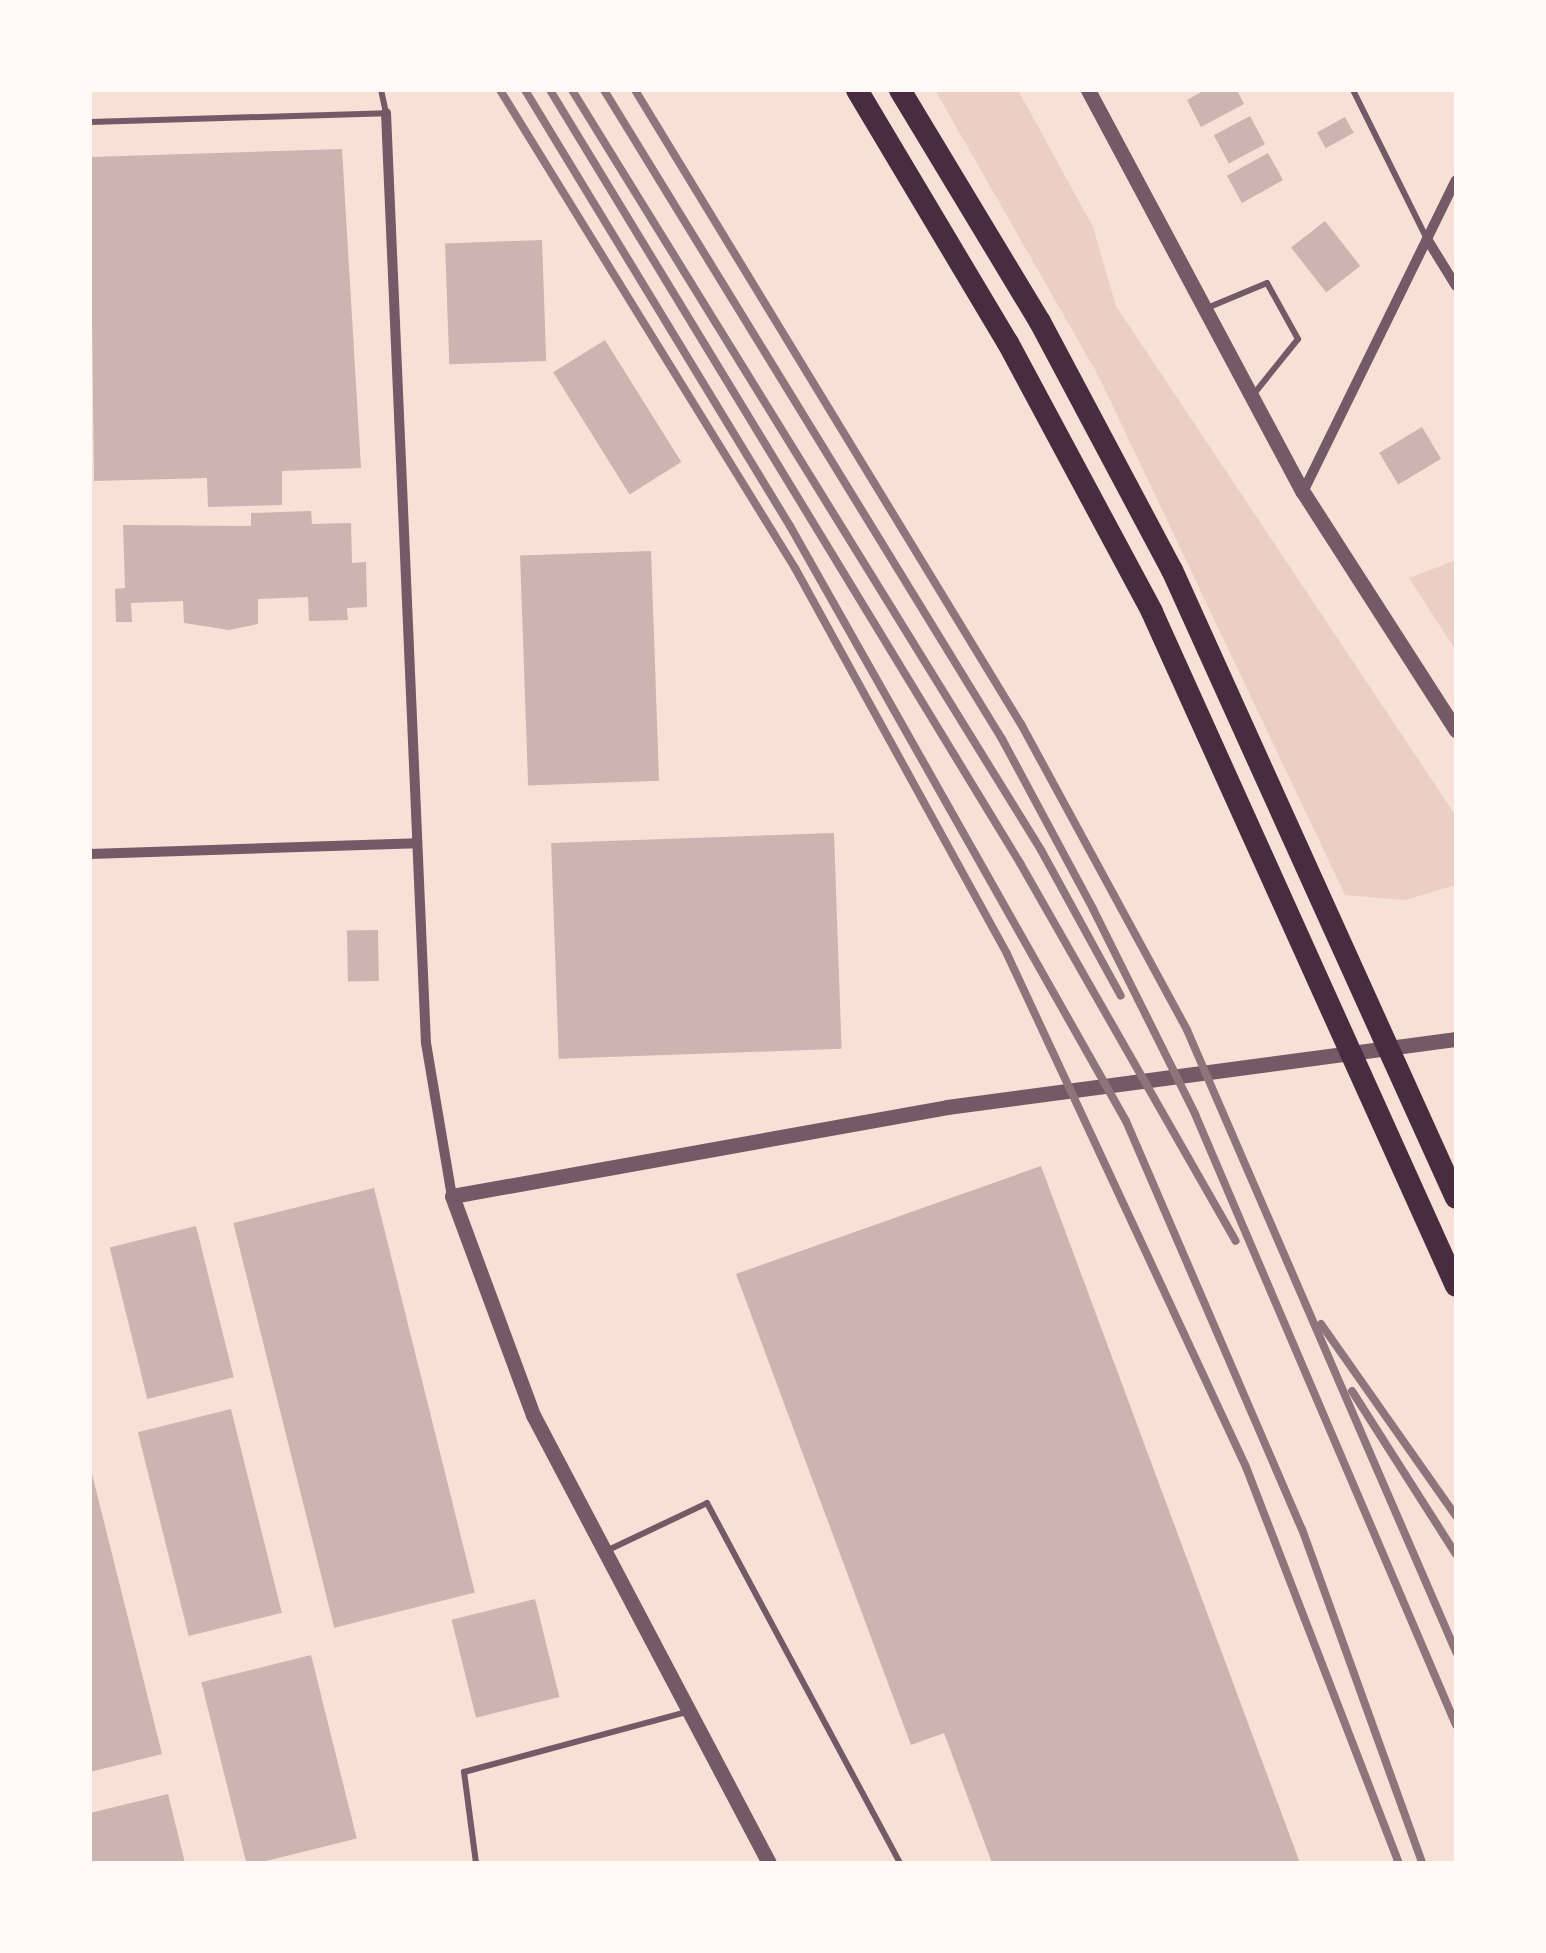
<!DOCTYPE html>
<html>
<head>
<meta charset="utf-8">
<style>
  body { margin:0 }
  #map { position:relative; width:1546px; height:1953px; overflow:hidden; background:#f7e1d7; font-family:"Source Serif 4",serif }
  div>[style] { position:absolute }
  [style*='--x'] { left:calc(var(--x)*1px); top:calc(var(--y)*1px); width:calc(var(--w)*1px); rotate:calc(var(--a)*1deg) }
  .green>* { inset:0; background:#ebcfc5 }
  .building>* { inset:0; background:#ccb4b1; transform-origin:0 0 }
  .service>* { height:6px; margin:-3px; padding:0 3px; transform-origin:3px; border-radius:3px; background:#755966 }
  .minor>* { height:10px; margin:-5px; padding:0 5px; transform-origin:5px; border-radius:5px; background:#755966 }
  .tertiary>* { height:15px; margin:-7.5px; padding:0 7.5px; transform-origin:7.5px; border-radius:7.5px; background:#755966 }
  .motorway>* { height:22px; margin:-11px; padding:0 11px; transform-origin:11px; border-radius:11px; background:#4a2c40 }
  .rail>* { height:8px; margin:-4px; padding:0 4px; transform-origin:4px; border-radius:4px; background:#8f747c }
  span { translate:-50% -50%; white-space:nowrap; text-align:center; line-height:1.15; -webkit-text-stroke:8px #fffaf5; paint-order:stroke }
  .frame { position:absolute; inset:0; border:92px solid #fffaf5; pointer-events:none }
</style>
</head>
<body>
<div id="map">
  <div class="green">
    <div style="clip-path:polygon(935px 90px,1018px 90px,1093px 227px,1116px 306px,1456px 816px,1456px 885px,1405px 900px,1345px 895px,1099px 377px)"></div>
    <div style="clip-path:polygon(1456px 560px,1456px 651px,1409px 578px)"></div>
  </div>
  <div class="building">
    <div style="clip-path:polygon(1205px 90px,1237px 90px,1244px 104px,1201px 127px,1187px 100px)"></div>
    <div style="left:1250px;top:116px;width:32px;height:41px;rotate:62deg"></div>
    <div style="left:1345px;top:117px;width:18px;height:32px;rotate:61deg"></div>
    <div style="clip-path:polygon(342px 149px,361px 468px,282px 471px,282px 505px,208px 507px,207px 478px,94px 481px,90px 157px)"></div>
    <div style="left:1268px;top:153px;width:31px;height:47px;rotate:61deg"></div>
    <div style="left:1325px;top:221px;width:57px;height:43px;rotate:52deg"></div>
    <div style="left:542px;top:240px;width:121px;height:97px;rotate:88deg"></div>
    <div style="left:605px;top:340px;width:144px;height:61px;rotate:58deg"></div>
    <div style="left:1422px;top:427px;width:37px;height:50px;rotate:59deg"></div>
    <div style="clip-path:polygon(311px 511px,312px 524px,351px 523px,352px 563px,366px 562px,367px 607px,347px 608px,348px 620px,309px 621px,308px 597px,258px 599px,258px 624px,229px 630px,184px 623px,183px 601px,131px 603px,132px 622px,116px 622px,115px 589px,125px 588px,123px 525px,251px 526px,251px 513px)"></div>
    <div style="left:651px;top:551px;width:230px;height:131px;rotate:88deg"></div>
    <div style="left:834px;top:833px;width:216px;height:283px;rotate:88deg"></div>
    <div style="left:378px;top:930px;width:51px;height:31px;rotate:89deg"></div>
    <div style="clip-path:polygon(1041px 1166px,1300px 1863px,992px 1863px,944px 1733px,911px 1745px,736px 1274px)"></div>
    <div style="left:374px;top:1188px;width:417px;height:145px;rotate:76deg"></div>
    <div style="left:196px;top:1226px;width:156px;height:89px;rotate:76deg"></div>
    <div style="left:231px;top:1409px;width:210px;height:96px;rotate:76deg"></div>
    <div style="clip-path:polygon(90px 1466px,162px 1754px,90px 1772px)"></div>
    <div style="left:535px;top:1599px;width:101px;height:86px;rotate:76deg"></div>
    <div style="left:311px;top:1655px;width:189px;height:113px;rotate:76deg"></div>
    <div style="clip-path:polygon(168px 1794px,185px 1863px,90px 1863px,90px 1813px)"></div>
  </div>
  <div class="service">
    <div style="--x:1353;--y:90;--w:164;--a:63.6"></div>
    <div style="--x:90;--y:122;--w:296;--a:-1.7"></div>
    <div style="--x:386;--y:113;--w:24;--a:-102"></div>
    <div style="--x:1207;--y:308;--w:65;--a:-22.6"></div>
    <div style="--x:1267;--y:283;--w:64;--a:61"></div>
    <div style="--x:1298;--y:339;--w:72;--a:128.8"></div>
    <div style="--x:604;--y:1552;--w:114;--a:-25.4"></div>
    <div style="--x:707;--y:1503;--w:408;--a:61.8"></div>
    <div style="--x:476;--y:1863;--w:92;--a:-97.5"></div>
    <div style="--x:464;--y:1772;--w:230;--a:-15.1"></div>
  </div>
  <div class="minor">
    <div style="--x:386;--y:113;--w:931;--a:87.54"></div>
    <div style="--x:426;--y:1043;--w:155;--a:80.4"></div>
    <div style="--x:1427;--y:239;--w:55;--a:58.3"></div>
    <div style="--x:1303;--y:492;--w:347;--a:-63.9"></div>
    <div style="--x:90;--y:854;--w:327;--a:-1.9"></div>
  </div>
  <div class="tertiary">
    <div style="--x:1088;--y:90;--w:456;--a:61.9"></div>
    <div style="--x:1303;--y:492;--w:283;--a:57.3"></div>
    <div style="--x:769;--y:1863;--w:506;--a:-117.78"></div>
    <div style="--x:533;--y:1415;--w:233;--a:-110.3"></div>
    <div style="--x:452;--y:1196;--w:503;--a:-10.19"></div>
    <div style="--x:947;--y:1107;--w:514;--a:-7.61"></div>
  </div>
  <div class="motorway">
    <div style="--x:857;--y:90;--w:295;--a:59.2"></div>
    <div style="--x:1008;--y:343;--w:305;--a:61.8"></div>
    <div style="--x:1152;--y:612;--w:739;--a:65.72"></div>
    <div style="--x:900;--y:90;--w:271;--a:58.9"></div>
    <div style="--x:1040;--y:322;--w:281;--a:62"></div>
    <div style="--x:1172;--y:570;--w:689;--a:65.67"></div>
  </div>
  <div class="rail">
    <div style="--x:500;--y:90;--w:562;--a:58.32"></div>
    <div style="--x:795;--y:568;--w:440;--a:61.2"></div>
    <div style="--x:1007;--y:954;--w:566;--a:65.02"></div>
    <div style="--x:1246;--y:1467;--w:425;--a:68.9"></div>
    <div style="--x:525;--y:90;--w:510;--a:58.71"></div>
    <div style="--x:790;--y:526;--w:683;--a:60.55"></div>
    <div style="--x:1126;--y:1121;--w:444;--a:66.7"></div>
    <div style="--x:1302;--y:1529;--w:355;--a:70.2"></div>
    <div style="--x:550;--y:90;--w:905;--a:58.7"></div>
    <div style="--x:1020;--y:863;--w:435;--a:60.3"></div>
    <div style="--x:572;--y:90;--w:893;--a:58.32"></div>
    <div style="--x:1041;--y:850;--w:166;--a:61.3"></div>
    <div style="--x:604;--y:90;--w:761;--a:58.48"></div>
    <div style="--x:1002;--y:739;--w:193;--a:61.8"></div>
    <div style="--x:1093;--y:909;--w:229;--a:63.5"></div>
    <div style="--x:1195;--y:1114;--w:664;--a:66.87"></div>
    <div style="--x:635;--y:90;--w:742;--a:58.67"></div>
    <div style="--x:1021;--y:724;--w:348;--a:61.5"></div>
    <div style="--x:1187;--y:1030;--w:678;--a:66.61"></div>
    <div style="--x:1321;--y:1324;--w:235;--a:54.9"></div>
    <div style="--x:1352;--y:1391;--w:193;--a:57.5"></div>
  </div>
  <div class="frame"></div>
</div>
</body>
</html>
